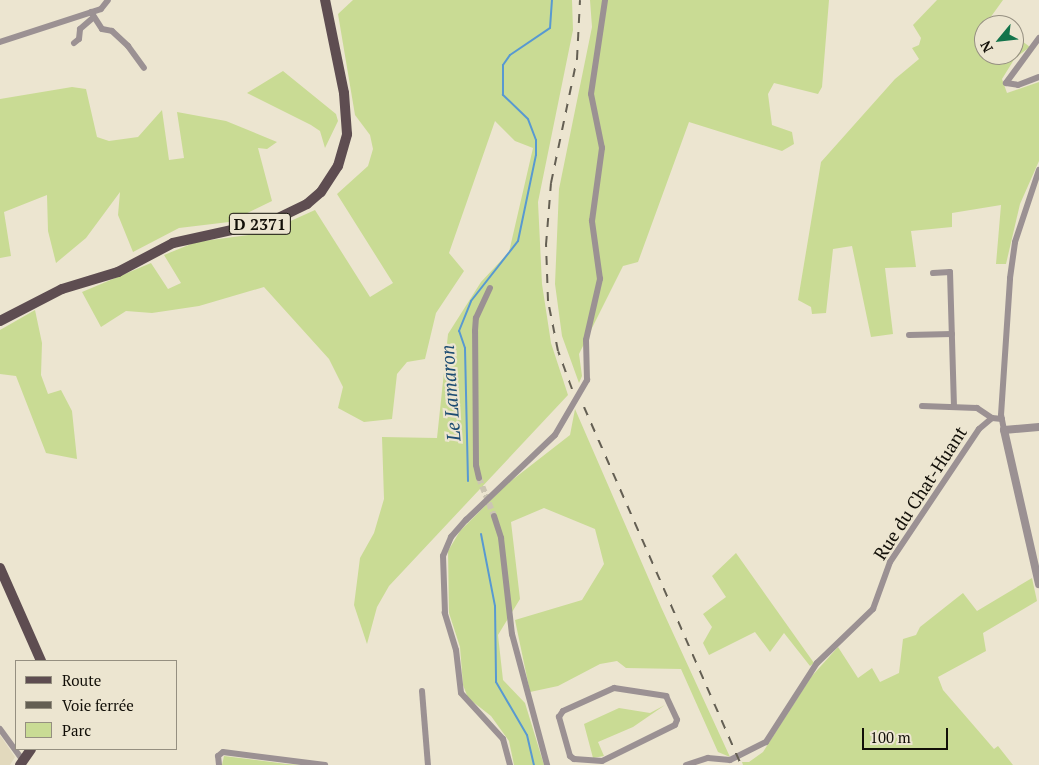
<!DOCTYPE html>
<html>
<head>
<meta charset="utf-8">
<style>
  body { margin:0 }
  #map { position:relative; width:1039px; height:765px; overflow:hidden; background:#ece5d0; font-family:"PT Serif",serif }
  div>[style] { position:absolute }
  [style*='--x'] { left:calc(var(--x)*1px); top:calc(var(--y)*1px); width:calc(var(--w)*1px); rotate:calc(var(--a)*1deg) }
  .built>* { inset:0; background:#e2d9bd }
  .green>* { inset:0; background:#c9db94 }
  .stream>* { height:2px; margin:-1px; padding:0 1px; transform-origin:1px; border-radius:1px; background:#5899d1 }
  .minor-tunnel>* { height:6px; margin-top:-3px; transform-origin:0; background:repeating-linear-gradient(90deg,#cbc5b2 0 6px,transparent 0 9px) }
  .minor>* { height:6px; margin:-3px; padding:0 3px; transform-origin:3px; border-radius:3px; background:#9b9193 }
  .tertiary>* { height:8px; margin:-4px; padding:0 4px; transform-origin:4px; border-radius:4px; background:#9b9193 }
  .primary>* { height:10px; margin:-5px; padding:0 5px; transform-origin:5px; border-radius:5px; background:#5e4d51 }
  .rail>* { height:2px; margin-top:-1px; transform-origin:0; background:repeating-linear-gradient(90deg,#645f53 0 9px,transparent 0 18px) }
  span { translate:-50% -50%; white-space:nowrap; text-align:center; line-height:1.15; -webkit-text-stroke:4.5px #ece5d0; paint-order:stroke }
  .shield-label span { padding:1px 4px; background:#ece5d0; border:1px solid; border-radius:4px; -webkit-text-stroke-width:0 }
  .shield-label { font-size:16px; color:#120f08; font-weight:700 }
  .street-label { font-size:18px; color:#120f08 }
  .water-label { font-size:19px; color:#1d4c72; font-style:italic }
  .legend { position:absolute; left:15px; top:660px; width:162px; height:90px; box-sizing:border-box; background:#ece5d0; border:1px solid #958f80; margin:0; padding:6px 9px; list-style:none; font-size:15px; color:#120f08 }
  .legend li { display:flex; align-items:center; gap:10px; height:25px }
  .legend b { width:25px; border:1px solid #958f80 }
  .north { position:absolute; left:974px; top:15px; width:50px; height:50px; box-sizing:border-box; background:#ece5d0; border:1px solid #958f80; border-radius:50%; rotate:242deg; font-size:14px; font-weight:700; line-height:20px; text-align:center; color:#120f08 }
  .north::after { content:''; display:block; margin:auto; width:18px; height:22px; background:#13744b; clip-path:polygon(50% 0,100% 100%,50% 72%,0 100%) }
  .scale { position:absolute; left:862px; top:728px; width:86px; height:22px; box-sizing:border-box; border:2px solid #120f08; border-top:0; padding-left:6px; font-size:15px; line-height:18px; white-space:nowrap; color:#120f08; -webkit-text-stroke:4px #ece5d0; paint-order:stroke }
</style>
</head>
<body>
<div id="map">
  <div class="built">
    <div style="clip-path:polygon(0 735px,15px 757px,10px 765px,0 765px)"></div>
  </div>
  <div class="green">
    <div style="clip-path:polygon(353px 0,572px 0,573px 30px,538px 202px,542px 284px,551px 343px,568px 395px,389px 586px,377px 607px,367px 644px,354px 605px,360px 558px,374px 533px,384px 499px,382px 437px,437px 438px,448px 334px,481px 282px,509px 252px,533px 148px,515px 141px,495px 121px,449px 253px,464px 271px,436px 313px,425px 359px,407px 362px,397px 374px,392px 419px,364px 422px,338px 408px,343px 387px,329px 359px,264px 287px,199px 306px,152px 313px,126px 311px,101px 327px,82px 292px,151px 263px,168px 289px,181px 283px,164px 255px,196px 242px,264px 233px,315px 210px,370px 297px,393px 283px,337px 194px,368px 166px,373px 149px,370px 135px,355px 115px,338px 14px)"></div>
    <div style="clip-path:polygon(590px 0,829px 0,822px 87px,818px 94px,774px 83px,768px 94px,772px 125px,792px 132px,794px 144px,782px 151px,689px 122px,638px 262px,623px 266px,579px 354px,582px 376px,579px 383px,562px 336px,555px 284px,559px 189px,592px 27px)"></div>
    <div style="clip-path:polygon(937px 0,1003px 0,990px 18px,999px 25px,984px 25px,984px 55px,1014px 55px,1014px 35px,1030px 47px,1015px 58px,1002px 79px,1007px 93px,1039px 82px,1039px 161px,1020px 204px,1006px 264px,996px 264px,1001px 205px,952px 213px,952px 227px,911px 231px,916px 267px,885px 268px,893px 334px,871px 337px,852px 246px,833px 249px,826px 313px,812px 314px,811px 307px,798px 300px,821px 162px,895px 79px,919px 59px,912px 48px,919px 45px,921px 38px,913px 25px)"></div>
    <div style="clip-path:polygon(283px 71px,336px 114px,338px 121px,325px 148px,320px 131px,311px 125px,247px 93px)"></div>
    <div style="clip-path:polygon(72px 87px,86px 89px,97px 137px,109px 141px,138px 137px,162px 110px,169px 160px,184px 158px,177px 112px,226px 121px,277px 142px,267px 149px,258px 148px,272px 201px,229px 222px,179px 228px,133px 252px,118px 215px,120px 192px,86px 238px,56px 263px,48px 231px,47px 195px,4px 212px,11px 256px,0 258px,0 99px)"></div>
    <div style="clip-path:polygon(35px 310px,42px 343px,41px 375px,48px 394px,61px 390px,72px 411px,77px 459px,46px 453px,16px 376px,0 374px,0 330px)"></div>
    <div style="clip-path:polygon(575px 409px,661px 607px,730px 757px,718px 752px,681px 669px,626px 668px,617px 661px,600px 664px,558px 686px,530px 692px,515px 620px,582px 600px,604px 564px,595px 529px,544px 508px,511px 522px,520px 599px,498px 635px,503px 680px,525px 703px,544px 765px,514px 765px,509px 741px,491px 716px,468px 698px,463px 685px,460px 647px,449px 613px,448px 551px,460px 531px,507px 484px,570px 435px)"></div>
    <div style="clip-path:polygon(736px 553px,814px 663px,810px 666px,784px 633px,770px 652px,755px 632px,709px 655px,703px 643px,712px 627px,703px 614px,726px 597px,712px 576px)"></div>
    <div style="clip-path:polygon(1032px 578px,1037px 601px,983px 633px,986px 651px,938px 677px,943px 690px,994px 749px,998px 746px,1013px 765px,743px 765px,742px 762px,749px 762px,763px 752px,811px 677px,838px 647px,858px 678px,872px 668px,880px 682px,899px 673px,903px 639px,916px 635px,920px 627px,963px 593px,977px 611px)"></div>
    <div style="clip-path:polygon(665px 705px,633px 727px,598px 742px,604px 756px,593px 758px,584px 724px,619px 708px,650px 713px)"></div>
    <div style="clip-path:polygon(224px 756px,287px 764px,306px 765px,222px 765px)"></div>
  </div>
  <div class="stream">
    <div style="--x:468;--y:481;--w:133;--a:-91.3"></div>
    <div style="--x:465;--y:348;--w:18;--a:-109"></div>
    <div style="--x:459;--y:331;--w:32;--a:-68"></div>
    <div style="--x:471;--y:301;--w:76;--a:-51.9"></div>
    <div style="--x:518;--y:241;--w:88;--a:-78.2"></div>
    <div style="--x:536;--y:155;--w:15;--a:-90"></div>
    <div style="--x:536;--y:140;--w:22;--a:-111"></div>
    <div style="--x:528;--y:119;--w:35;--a:-136"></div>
    <div style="--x:503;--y:95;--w:30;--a:-90"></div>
    <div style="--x:503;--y:65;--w:12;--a:-55"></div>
    <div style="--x:510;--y:55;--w:48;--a:-34"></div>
    <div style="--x:550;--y:28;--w:28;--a:-86"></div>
    <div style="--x:481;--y:534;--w:73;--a:79"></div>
    <div style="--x:495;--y:606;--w:76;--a:89.2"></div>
    <div style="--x:496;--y:682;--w:61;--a:59.7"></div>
    <div style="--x:527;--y:735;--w:31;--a:77"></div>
  </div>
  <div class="minor-tunnel">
    <div style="--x:479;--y:478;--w:41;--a:68.5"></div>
  </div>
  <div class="minor">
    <div style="--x:91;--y:12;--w:20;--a:57"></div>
    <div style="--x:102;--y:29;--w:10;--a:11"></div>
    <div style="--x:112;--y:31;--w:22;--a:43"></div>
    <div style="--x:128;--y:46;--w:27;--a:54"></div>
    <div style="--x:1039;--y:38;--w:56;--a:126.3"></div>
    <div style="--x:1006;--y:83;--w:12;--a:9"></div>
    <div style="--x:1018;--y:85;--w:22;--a:-21"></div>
    <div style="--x:0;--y:42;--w:106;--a:-18.1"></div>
    <div style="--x:101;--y:9;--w:11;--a:-52"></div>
    <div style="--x:74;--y:43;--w:6;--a:-39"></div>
    <div style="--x:79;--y:39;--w:10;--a:-84"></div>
    <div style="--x:80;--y:29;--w:18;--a:-41"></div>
    <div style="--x:933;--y:273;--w:17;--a:-3"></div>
    <div style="--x:950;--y:272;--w:134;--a:88.3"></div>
    <div style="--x:909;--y:335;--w:43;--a:-1.3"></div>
    <div style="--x:922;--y:406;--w:55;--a:2.1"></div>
    <div style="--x:977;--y:408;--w:18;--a:34"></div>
    <div style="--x:1004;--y:430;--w:15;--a:-101"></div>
    <div style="--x:1001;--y:415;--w:137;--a:-86.2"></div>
    <div style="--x:1010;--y:278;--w:36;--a:-82"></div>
    <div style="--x:1015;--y:242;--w:76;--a:-71.6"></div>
    <div style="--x:479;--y:478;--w:13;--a:-103"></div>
    <div style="--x:476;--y:465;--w:134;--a:-90.4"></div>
    <div style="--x:475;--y:331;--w:13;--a:-86"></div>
    <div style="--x:476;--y:318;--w:33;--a:-65"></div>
    <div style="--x:494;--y:516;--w:23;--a:72"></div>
    <div style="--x:501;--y:538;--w:97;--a:83.5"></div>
    <div style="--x:512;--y:634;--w:136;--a:75"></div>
    <div style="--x:614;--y:688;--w:53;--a:8.7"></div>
    <div style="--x:666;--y:696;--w:26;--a:65"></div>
    <div style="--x:677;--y:720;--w:5;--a:112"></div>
    <div style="--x:675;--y:725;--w:81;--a:153.7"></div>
    <div style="--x:602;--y:761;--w:28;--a:-176"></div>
    <div style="--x:574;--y:759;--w:5;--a:-143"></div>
    <div style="--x:570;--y:756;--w:41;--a:-105.8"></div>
    <div style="--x:559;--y:717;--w:7;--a:-56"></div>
    <div style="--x:563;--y:711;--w:56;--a:-24.3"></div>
    <div style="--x:422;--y:691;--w:74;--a:85.4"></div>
    <div style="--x:0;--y:729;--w:39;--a:54"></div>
    <div style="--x:219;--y:765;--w:9;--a:-96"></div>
    <div style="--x:218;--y:756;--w:6;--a:-39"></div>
    <div style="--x:223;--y:752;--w:103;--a:7.3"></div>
    <div style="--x:510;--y:765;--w:27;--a:-105"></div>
    <div style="--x:503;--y:739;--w:62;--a:-132.4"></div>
    <div style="--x:461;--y:693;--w:43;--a:-96.6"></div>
    <div style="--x:456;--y:650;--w:39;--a:-107"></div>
    <div style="--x:445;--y:613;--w:57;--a:-92"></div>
    <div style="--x:443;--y:556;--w:21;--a:-67"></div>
    <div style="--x:451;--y:537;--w:23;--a:-49"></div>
    <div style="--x:466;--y:520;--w:123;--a:-43.7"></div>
    <div style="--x:555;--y:435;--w:64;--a:-59.8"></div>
    <div style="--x:587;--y:380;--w:40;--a:-91.4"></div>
    <div style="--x:586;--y:340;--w:63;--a:-77.1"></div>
    <div style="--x:600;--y:279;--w:59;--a:-97.9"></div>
    <div style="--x:592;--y:221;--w:74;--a:-82.2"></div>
    <div style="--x:602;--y:148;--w:55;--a:-101.5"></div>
    <div style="--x:591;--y:94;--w:95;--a:-81.5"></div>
    <div style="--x:686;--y:765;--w:23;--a:-18"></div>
    <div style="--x:708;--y:758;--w:22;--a:5"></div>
    <div style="--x:730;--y:760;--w:40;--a:-26.6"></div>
    <div style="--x:766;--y:742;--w:94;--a:-57.2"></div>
    <div style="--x:817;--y:663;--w:78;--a:-44"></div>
    <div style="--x:873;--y:609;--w:50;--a:-70.1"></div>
    <div style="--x:890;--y:562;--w:160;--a:-56.2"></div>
    <div style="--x:979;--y:429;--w:17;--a:-40"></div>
    <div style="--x:992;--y:418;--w:10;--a:6"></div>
  </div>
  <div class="tertiary">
    <div style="--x:1039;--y:427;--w:35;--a:175"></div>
    <div style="--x:1004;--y:430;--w:158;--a:77.2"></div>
  </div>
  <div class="primary">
    <div style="--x:0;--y:321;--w:70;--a:-27.3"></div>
    <div style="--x:62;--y:289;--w:59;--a:-16.9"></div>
    <div style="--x:118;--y:272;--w:62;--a:-27.8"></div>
    <div style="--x:173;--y:243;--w:101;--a:-12.5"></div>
    <div style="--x:272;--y:221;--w:39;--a:-26"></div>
    <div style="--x:307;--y:204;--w:18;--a:-41"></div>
    <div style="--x:321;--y:192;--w:31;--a:-57"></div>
    <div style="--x:338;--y:166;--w:33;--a:-74"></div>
    <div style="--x:347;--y:134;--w:41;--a:-94.2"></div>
    <div style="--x:344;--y:93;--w:95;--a:-101.5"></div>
    <div style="--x:0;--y:568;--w:102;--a:66.2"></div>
    <div style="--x:20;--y:765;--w:19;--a:-55"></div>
  </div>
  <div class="rail">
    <div style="--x:572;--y:389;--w:40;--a:-110.2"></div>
    <div style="--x:558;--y:351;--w:51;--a:-101.3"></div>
    <div style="--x:548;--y:301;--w:56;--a:-92"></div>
    <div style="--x:546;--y:245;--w:62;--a:-85.4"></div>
    <div style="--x:551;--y:183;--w:127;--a:-78.2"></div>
    <div style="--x:577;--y:59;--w:59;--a:-87.1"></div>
    <div style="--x:584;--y:407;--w:391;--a:66.3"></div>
  </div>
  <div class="shield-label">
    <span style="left:260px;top:224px">D 2371</span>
  </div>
  <div class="street-label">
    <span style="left:920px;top:493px;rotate:-57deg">Rue du Chat-Huant</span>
  </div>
  <div class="water-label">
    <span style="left:450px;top:393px;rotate:-94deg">Le Lamaron</span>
  </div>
  <ul class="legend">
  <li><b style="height:6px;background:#5e4d51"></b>Route</li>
  <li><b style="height:6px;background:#645f53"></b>Voie ferrée</li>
  <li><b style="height:14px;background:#c9db94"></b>Parc</li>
  </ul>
  <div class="north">N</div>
  <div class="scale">100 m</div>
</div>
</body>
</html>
